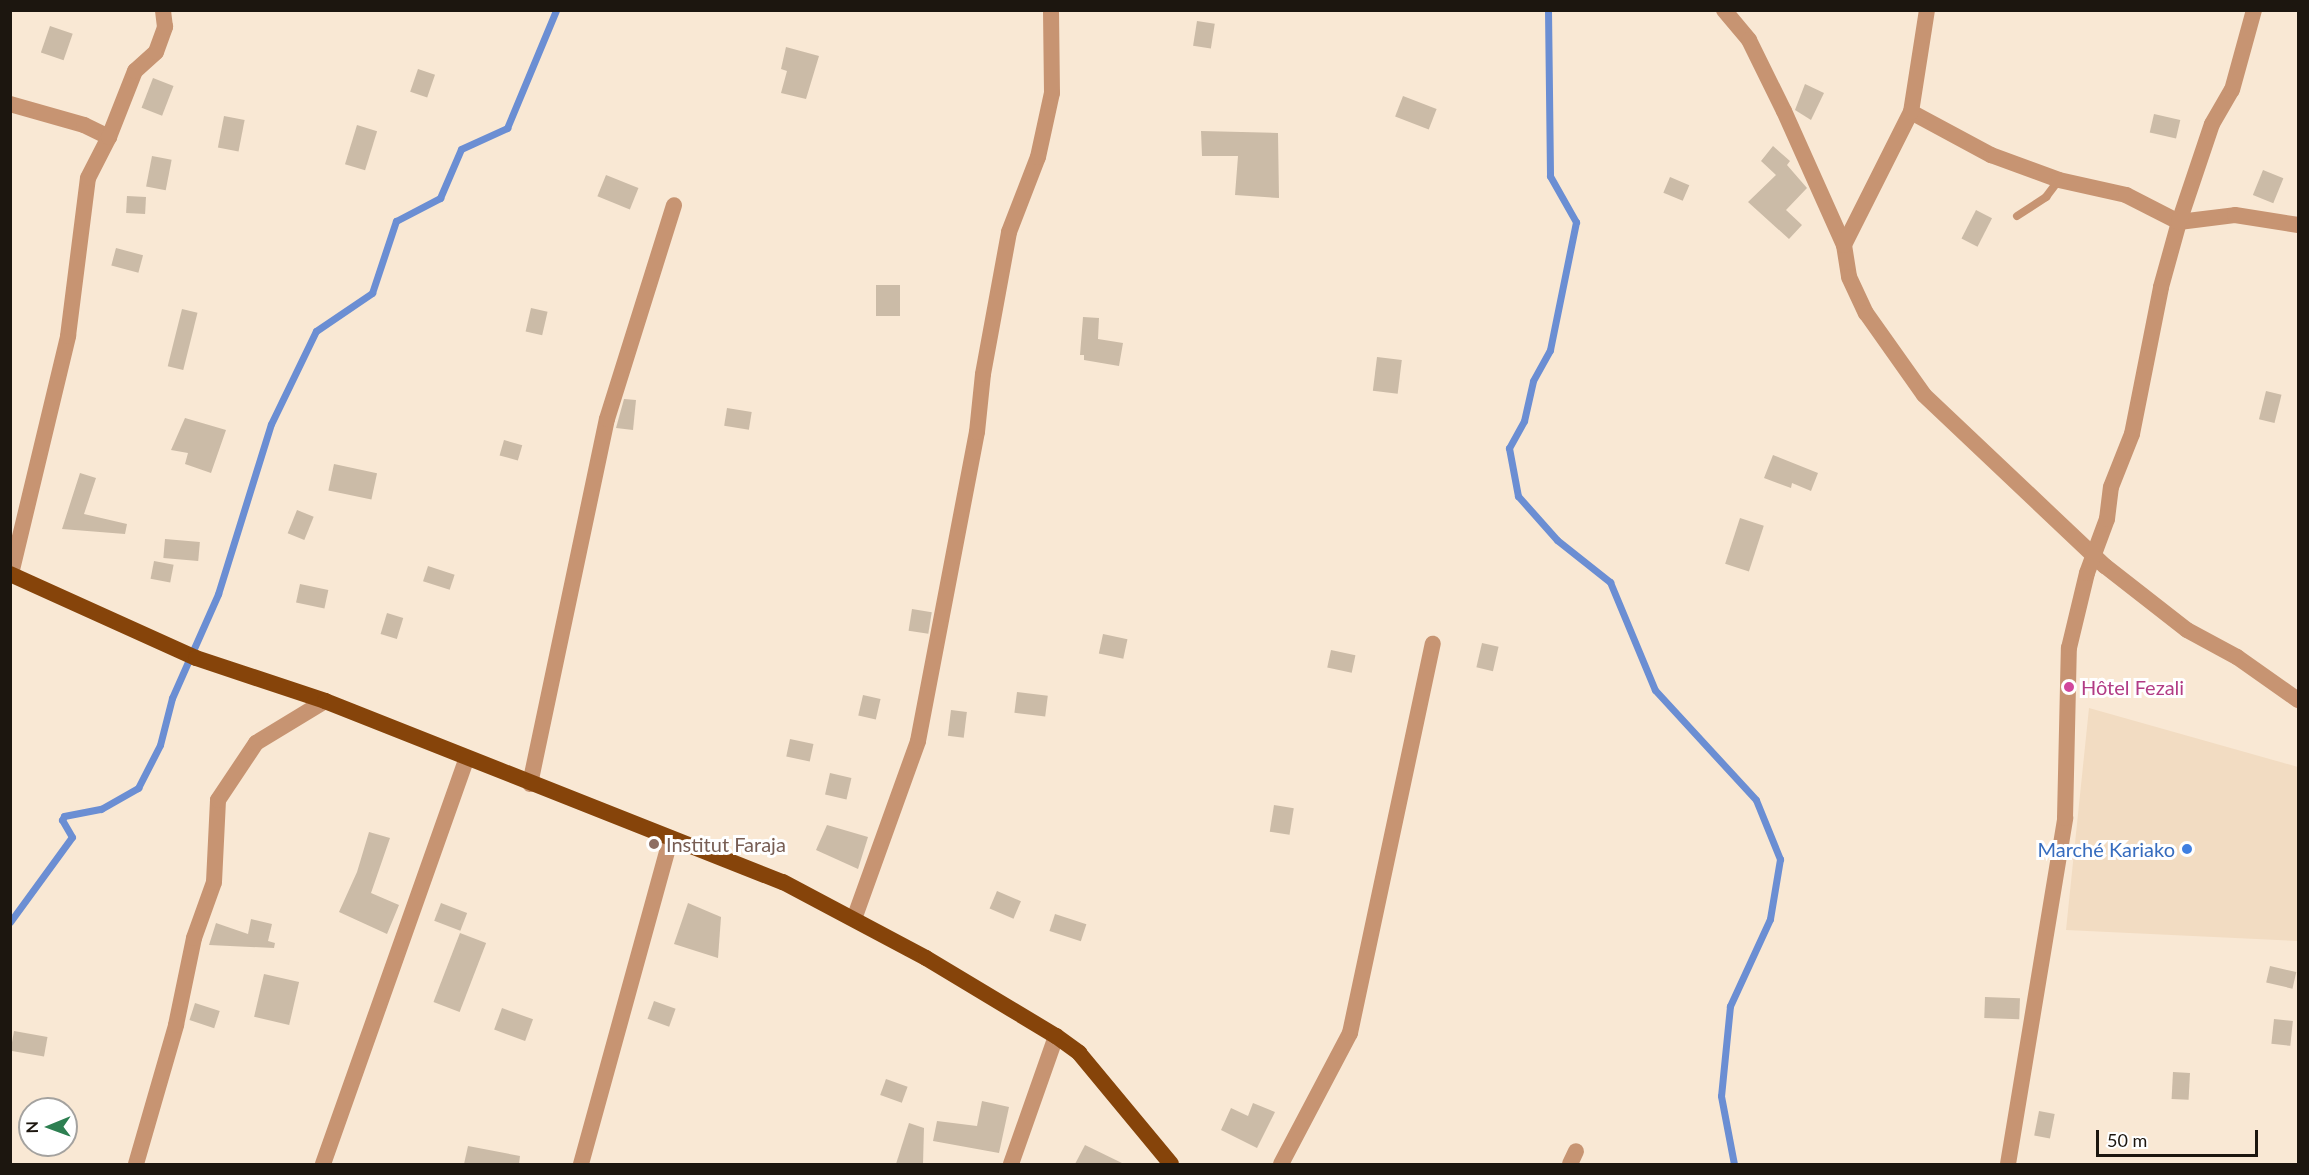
<!DOCTYPE html>
<html>
<head>
<meta charset="utf-8">
<style>
  body { margin:0 }
  #map { position:relative; width:2309px; height:1175px; overflow:hidden; background:#f9e8d4; font-family:Lato,sans-serif }
  div>[style] { position:absolute }
  [style*='--x'] { left:calc(var(--x)*1px); top:calc(var(--y)*1px); width:calc(var(--w)*1px); rotate:calc(var(--a)*1deg) }
  .built>* { inset:0; background:#f2dcc2 }
  .stream>* { height:7px; margin:-3.5px; padding:0 3.5px; transform-origin:3.5px; border-radius:3.5px; background:#6b8ed3 }
  .building>* { inset:0; background:#cbbba7; transform-origin:0 0 }
  .service>* { height:8px; margin:-4px; padding:0 4px; transform-origin:4px; border-radius:4px; background:#c79472 }
  .minor>* { height:16px; margin:-8px; padding:0 8px; transform-origin:8px; border-radius:8px; background:#c79472 }
  .trunk>* { height:16px; margin:-8px; padding:0 8px; transform-origin:8px; border-radius:8px; background:#86440a }
  .dots>* { width:16px; height:16px; translate:-50% -50%; box-sizing:border-box; border:3px solid #fff; border-radius:50% }
  span { translate:-50% -50%; white-space:nowrap; text-align:center; line-height:1.15; -webkit-text-stroke:6px #fff; paint-order:stroke }
  .hotel-label { font-size:20px; color:#b23c85 }
  .left { translate:0 -50%; text-align:left }
  .education-label { font-size:20px; color:#785e54 }
  .shop-label { font-size:20px; color:#366cbe }
  .right { translate:-100% -50%; text-align:right }
  .frame { position:absolute; inset:0; border:12px solid #1c160f; pointer-events:none }
  .north { position:absolute; left:18px; top:1097px; width:60px; height:60px; box-sizing:border-box; background:#fff; border:2px solid #a4a29f; border-radius:50%; rotate:269deg; font-size:16px; font-weight:700; line-height:24px; text-align:center; color:#1c160f }
  .north::after { content:''; display:block; margin:auto; width:21px; height:27px; background:#2d7f51; clip-path:polygon(50% 0,100% 100%,50% 72%,0 100%) }
  .scale { position:absolute; left:2096px; top:1130px; width:162px; height:27px; box-sizing:border-box; border:3px solid #1c160f; border-top:0; padding-left:8px; font-size:18px; line-height:21px; white-space:nowrap; color:#1c160f; -webkit-text-stroke:4px #fff; paint-order:stroke }
</style>
</head>
<body>
<div id="map">
  <div class="built">
    <div style="clip-path:polygon(2089px 708px,2298px 767px,2298px 941px,2066px 930px)"></div>
  </div>
  <div class="stream">
    <div style="--x:1548;--y:10;--w:166;--a:89.3"></div>
    <div style="--x:1550;--y:176;--w:53;--a:60.5"></div>
    <div style="--x:1576;--y:222;--w:131;--a:101.5"></div>
    <div style="--x:1550;--y:350;--w:35;--a:119"></div>
    <div style="--x:1533;--y:381;--w:41;--a:102.7"></div>
    <div style="--x:1524;--y:421;--w:31;--a:119"></div>
    <div style="--x:1509;--y:448;--w:49;--a:79.4"></div>
    <div style="--x:1518;--y:496;--w:59;--a:48.4"></div>
    <div style="--x:1557;--y:540;--w:68;--a:38.4"></div>
    <div style="--x:1610;--y:582;--w:117;--a:67.4"></div>
    <div style="--x:1655;--y:690;--w:149;--a:47.4"></div>
    <div style="--x:1756;--y:800;--w:64;--a:67.9"></div>
    <div style="--x:1780;--y:859;--w:61;--a:99.5"></div>
    <div style="--x:1770;--y:919;--w:96;--a:114.7"></div>
    <div style="--x:1730;--y:1006;--w:90;--a:95.7"></div>
    <div style="--x:1721;--y:1096;--w:69;--a:79.2"></div>
    <div style="--x:10;--y:922;--w:105;--a:-53.9"></div>
    <div style="--x:72;--y:837;--w:20;--a:-120"></div>
    <div style="--x:62;--y:820;--w:4;--a:-63"></div>
    <div style="--x:64;--y:816;--w:38;--a:-11"></div>
    <div style="--x:101;--y:809;--w:43;--a:-29.6"></div>
    <div style="--x:138;--y:788;--w:48;--a:-62.9"></div>
    <div style="--x:160;--y:745;--w:49;--a:-75.7"></div>
    <div style="--x:172;--y:698;--w:114;--a:-66.1"></div>
    <div style="--x:218;--y:594;--w:178;--a:-72.7"></div>
    <div style="--x:271;--y:424;--w:103;--a:-64.2"></div>
    <div style="--x:316;--y:331;--w:68;--a:-34.2"></div>
    <div style="--x:372;--y:293;--w:76;--a:-71.6"></div>
    <div style="--x:396;--y:221;--w:50;--a:-27.6"></div>
    <div style="--x:440;--y:198;--w:53;--a:-66.8"></div>
    <div style="--x:461;--y:149;--w:51;--a:-24.5"></div>
    <div style="--x:507;--y:128;--w:128;--a:-67.4"></div>
  </div>
  <div class="building">
    <div style="left:1197px;top:21px;width:18px;height:25px;rotate:9deg"></div>
    <div style="left:50px;top:26px;width:24px;height:28px;rotate:19deg"></div>
    <div style="clip-path:polygon(786px 47px,819px 56px,806px 99px,781px 93px,787px 71px,781px 69px)"></div>
    <div style="left:418px;top:69px;width:18px;height:24px;rotate:19deg"></div>
    <div style="left:153px;top:78px;width:22px;height:32px;rotate:21deg"></div>
    <div style="clip-path:polygon(1805px 84px,1824px 93px,1811px 120px,1795px 110px)"></div>
    <div style="left:1403px;top:96px;width:36px;height:22px;rotate:21deg"></div>
    <div style="left:2154px;top:114px;width:27px;height:19px;rotate:13deg"></div>
    <div style="left:224px;top:116px;width:21px;height:32px;rotate:11deg"></div>
    <div style="left:357px;top:125px;width:21px;height:41px;rotate:17deg"></div>
    <div style="clip-path:polygon(1201px 131px,1278px 133px,1279px 198px,1235px 195px,1238px 156px,1202px 156px)"></div>
    <div style="clip-path:polygon(1773px 146px,1790px 161px,1787px 165px,1807px 188px,1786px 210px,1802px 225px,1789px 239px,1748px 202px,1776px 175px,1761px 161px)"></div>
    <div style="left:152px;top:156px;width:20px;height:31px;rotate:11deg"></div>
    <div style="left:2263px;top:170px;width:22px;height:27px;rotate:22deg"></div>
    <div style="left:606px;top:175px;width:35px;height:23px;rotate:22deg"></div>
    <div style="left:1670px;top:177px;width:21px;height:17px;rotate:23deg"></div>
    <div style="left:127px;top:196px;width:19px;height:17px;rotate:3deg"></div>
    <div style="left:1976px;top:210px;width:18px;height:32px;rotate:27deg"></div>
    <div style="left:116px;top:248px;width:28px;height:18px;rotate:15deg"></div>
    <div style="left:900px;top:285px;width:31px;height:24px;rotate:90deg"></div>
    <div style="left:531px;top:308px;width:17px;height:24px;rotate:13deg"></div>
    <div style="left:182px;top:309px;width:16px;height:59px;rotate:14deg"></div>
    <div style="clip-path:polygon(1083px 317px,1099px 318px,1098px 339px,1123px 343px,1119px 366px,1084px 360px,1084px 355px,1080px 355px)"></div>
    <div style="left:1377px;top:357px;width:25px;height:34px;rotate:7deg"></div>
    <div style="left:2266px;top:391px;width:16px;height:29px;rotate:14deg"></div>
    <div style="clip-path:polygon(624px 399px,636px 400px,633px 430px,616px 428px)"></div>
    <div style="left:727px;top:408px;width:25px;height:18px;rotate:9deg"></div>
    <div style="clip-path:polygon(185px 418px,226px 430px,211px 473px,185px 464px,188px 453px,171px 450px)"></div>
    <div style="left:504px;top:440px;width:19px;height:16px;rotate:16deg"></div>
    <div style="clip-path:polygon(1773px 455px,1818px 473px,1811px 491px,1792px 483px,1791px 488px,1764px 478px)"></div>
    <div style="left:334px;top:464px;width:44px;height:27px;rotate:12deg"></div>
    <div style="clip-path:polygon(80px 473px,96px 478px,84px 514px,127px 524px,125px 534px,62px 529px)"></div>
    <div style="left:297px;top:510px;width:18px;height:25px;rotate:22deg"></div>
    <div style="left:1740px;top:518px;width:25px;height:48px;rotate:18deg"></div>
    <div style="left:165px;top:539px;width:35px;height:19px;rotate:5deg"></div>
    <div style="left:154px;top:561px;width:20px;height:18px;rotate:11deg"></div>
    <div style="left:428px;top:566px;width:28px;height:16px;rotate:18deg"></div>
    <div style="left:300px;top:584px;width:29px;height:19px;rotate:12deg"></div>
    <div style="left:912px;top:609px;width:20px;height:22px;rotate:9deg"></div>
    <div style="left:387px;top:613px;width:17px;height:22px;rotate:17deg"></div>
    <div style="left:1103px;top:634px;width:25px;height:20px;rotate:12deg"></div>
    <div style="left:1482px;top:643px;width:17px;height:25px;rotate:13deg"></div>
    <div style="left:1331px;top:650px;width:25px;height:18px;rotate:12deg"></div>
    <div style="left:1017px;top:692px;width:31px;height:21px;rotate:7deg"></div>
    <div style="left:863px;top:695px;width:18px;height:21px;rotate:13deg"></div>
    <div style="left:951px;top:710px;width:16px;height:26px;rotate:7deg"></div>
    <div style="left:790px;top:739px;width:24px;height:18px;rotate:12deg"></div>
    <div style="left:830px;top:773px;width:22px;height:22px;rotate:13deg"></div>
    <div style="left:1274px;top:805px;width:20px;height:27px;rotate:9deg"></div>
    <div style="clip-path:polygon(827px 825px,868px 837px,858px 869px,816px 850px)"></div>
    <div style="clip-path:polygon(369px 832px,390px 838px,371px 893px,399px 905px,387px 934px,339px 912px,357px 872px)"></div>
    <div style="left:997px;top:891px;width:26px;height:19px;rotate:23deg"></div>
    <div style="left:441px;top:903px;width:28px;height:19px;rotate:21deg"></div>
    <div style="clip-path:polygon(688px 903px,721px 917px,718px 958px,674px 944px)"></div>
    <div style="left:1055px;top:914px;width:33px;height:18px;rotate:18deg"></div>
    <div style="clip-path:polygon(251px 919px,272px 924px,268px 941px,275px 943px,274px 948px,209px 945px,216px 923px,248px 934px)"></div>
    <div style="left:460px;top:933px;width:28px;height:74px;rotate:21deg"></div>
    <div style="left:2270px;top:966px;width:27px;height:17px;rotate:13deg"></div>
    <div style="left:264px;top:974px;width:36px;height:44px;rotate:13deg"></div>
    <div style="left:1985px;top:997px;width:35px;height:21px;rotate:2deg"></div>
    <div style="left:654px;top:1001px;width:23px;height:19px;rotate:20deg"></div>
    <div style="left:195px;top:1003px;width:26px;height:18px;rotate:18deg"></div>
    <div style="left:502px;top:1008px;width:33px;height:23px;rotate:20deg"></div>
    <div style="left:2274px;top:1019px;width:19px;height:25px;rotate:6deg"></div>
    <div style="left:14px;top:1031px;width:34px;height:20px;rotate:10deg"></div>
    <div style="left:2173px;top:1072px;width:17px;height:27px;rotate:3deg"></div>
    <div style="left:886px;top:1079px;width:23px;height:17px;rotate:20deg"></div>
    <div style="clip-path:polygon(982px 1101px,1009px 1107px,999px 1153px,933px 1141px,937px 1121px,977px 1126px)"></div>
    <div style="clip-path:polygon(1253px 1103px,1275px 1112px,1257px 1148px,1221px 1130px,1231px 1108px,1248px 1116px)"></div>
    <div style="left:2039px;top:1111px;width:16px;height:25px;rotate:11deg"></div>
    <div style="clip-path:polygon(909px 1123px,924px 1128px,923px 1164px,896px 1164px)"></div>
    <div style="clip-path:polygon(1085px 1145px,1124px 1164px,1075px 1164px)"></div>
    <div style="clip-path:polygon(468px 1146px,520px 1156px,519px 1164px,464px 1164px)"></div>
  </div>
  <div class="service">
    <div style="--x:2017;--y:216;--w:35;--a:-33"></div>
    <div style="--x:2046;--y:197;--w:21;--a:-53"></div>
  </div>
  <div class="minor">
    <div style="--x:1724;--y:10;--w:39;--a:50"></div>
    <div style="--x:1749;--y:40;--w:79;--a:63.8"></div>
    <div style="--x:1784;--y:111;--w:147;--a:65.9"></div>
    <div style="--x:1844;--y:245;--w:32;--a:81"></div>
    <div style="--x:1849;--y:277;--w:40;--a:65"></div>
    <div style="--x:1866;--y:313;--w:100;--a:54.7"></div>
    <div style="--x:1924;--y:395;--w:249;--a:43.4"></div>
    <div style="--x:2105;--y:566;--w:104;--a:38"></div>
    <div style="--x:2187;--y:630;--w:57;--a:28.4"></div>
    <div style="--x:2237;--y:657;--w:75;--a:35.2"></div>
    <div style="--x:10;--y:104;--w:77;--a:15.8"></div>
    <div style="--x:84;--y:125;--w:28;--a:26"></div>
    <div style="--x:1911;--y:112;--w:91;--a:28.3"></div>
    <div style="--x:1991;--y:155;--w:72;--a:20.2"></div>
    <div style="--x:2059;--y:180;--w:69;--a:12.6"></div>
    <div style="--x:2126;--y:195;--w:59;--a:27"></div>
    <div style="--x:2179;--y:222;--w:56;--a:-7.1"></div>
    <div style="--x:2235;--y:215;--w:64;--a:9"></div>
    <div style="--x:1844;--y:245;--w:149;--a:-63.3"></div>
    <div style="--x:1911;--y:112;--w:103;--a:-81.1"></div>
    <div style="--x:11;--y:574;--w:245;--a:-76.5"></div>
    <div style="--x:68;--y:336;--w:159;--a:-82.8"></div>
    <div style="--x:88;--y:178;--w:46;--a:-62.9"></div>
    <div style="--x:109;--y:137;--w:71;--a:-68.5"></div>
    <div style="--x:135;--y:71;--w:28;--a:-42"></div>
    <div style="--x:156;--y:52;--w:27;--a:-70"></div>
    <div style="--x:165;--y:27;--w:17;--a:-97"></div>
    <div style="--x:530;--y:784;--w:373;--a:-78.1"></div>
    <div style="--x:607;--y:419;--w:224;--a:-72.6"></div>
    <div style="--x:854;--y:919;--w:189;--a:-70.2"></div>
    <div style="--x:918;--y:741;--w:315;--a:-79.2"></div>
    <div style="--x:977;--y:432;--w:58;--a:-84.1"></div>
    <div style="--x:983;--y:374;--w:144;--a:-79.6"></div>
    <div style="--x:1009;--y:232;--w:80;--a:-68.9"></div>
    <div style="--x:1038;--y:157;--w:66;--a:-77.7"></div>
    <div style="--x:1052;--y:93;--w:83;--a:-90.7"></div>
    <div style="--x:136;--y:1164;--w:145;--a:-73.9"></div>
    <div style="--x:176;--y:1025;--w:89;--a:-78.3"></div>
    <div style="--x:194;--y:938;--w:59;--a:-70.3"></div>
    <div style="--x:214;--y:882;--w:82;--a:-87.2"></div>
    <div style="--x:218;--y:800;--w:69;--a:-56.3"></div>
    <div style="--x:256;--y:743;--w:81;--a:-31.3"></div>
    <div style="--x:323;--y:1164;--w:429;--a:-70.5"></div>
    <div style="--x:581;--y:1164;--w:338;--a:-74.6"></div>
    <div style="--x:1011;--y:1164;--w:136;--a:-70.6"></div>
    <div style="--x:1281;--y:1164;--w:148;--a:-62.2"></div>
    <div style="--x:1350;--y:1033;--w:398;--a:-78"></div>
    <div style="--x:1570;--y:1164;--w:14;--a:-65"></div>
    <div style="--x:2008;--y:1164;--w:351;--a:-80.6"></div>
    <div style="--x:2065;--y:818;--w:170;--a:-88.7"></div>
    <div style="--x:2069;--y:648;--w:77;--a:-76.5"></div>
    <div style="--x:2087;--y:573;--w:58;--a:-69.7"></div>
    <div style="--x:2107;--y:519;--w:32;--a:-83"></div>
    <div style="--x:2111;--y:487;--w:57;--a:-68.4"></div>
    <div style="--x:2132;--y:434;--w:150;--a:-78.8"></div>
    <div style="--x:2161;--y:287;--w:67;--a:-74.5"></div>
    <div style="--x:2179;--y:222;--w:103;--a:-71.4"></div>
    <div style="--x:2212;--y:124;--w:39;--a:-60"></div>
    <div style="--x:2232;--y:90;--w:83;--a:-74.6"></div>
  </div>
  <div class="trunk">
    <div style="--x:10;--y:574;--w:204;--a:24.3"></div>
    <div style="--x:196;--y:658;--w:136;--a:18.4"></div>
    <div style="--x:325;--y:701;--w:492;--a:21.6"></div>
    <div style="--x:783;--y:882;--w:162;--a:28"></div>
    <div style="--x:926;--y:958;--w:152;--a:31"></div>
    <div style="--x:1056;--y:1036;--w:29;--a:36"></div>
    <div style="--x:1079;--y:1053;--w:144;--a:50.3"></div>
  </div>
  <div class="dots">
    <div style="left:2069px;top:687px;background:#d1479c"></div>
    <div style="left:654px;top:844px;background:#8d6e63"></div>
    <div style="left:2187px;top:849px;background:#3f7fe0"></div>
  </div>
  <div class="hotel-label">
    <span class="left" style="left:2081px;top:687px">Hôtel Fezali</span>
  </div>
  <div class="education-label">
    <span class="left" style="left:666px;top:844px">Institut Faraja</span>
  </div>
  <div class="shop-label">
    <span class="right" style="left:2175px;top:849px">Marché Kariako</span>
  </div>
  <div class="frame"></div>
  <div class="north">N</div>
  <div class="scale">50 m</div>
</div>
</body>
</html>
